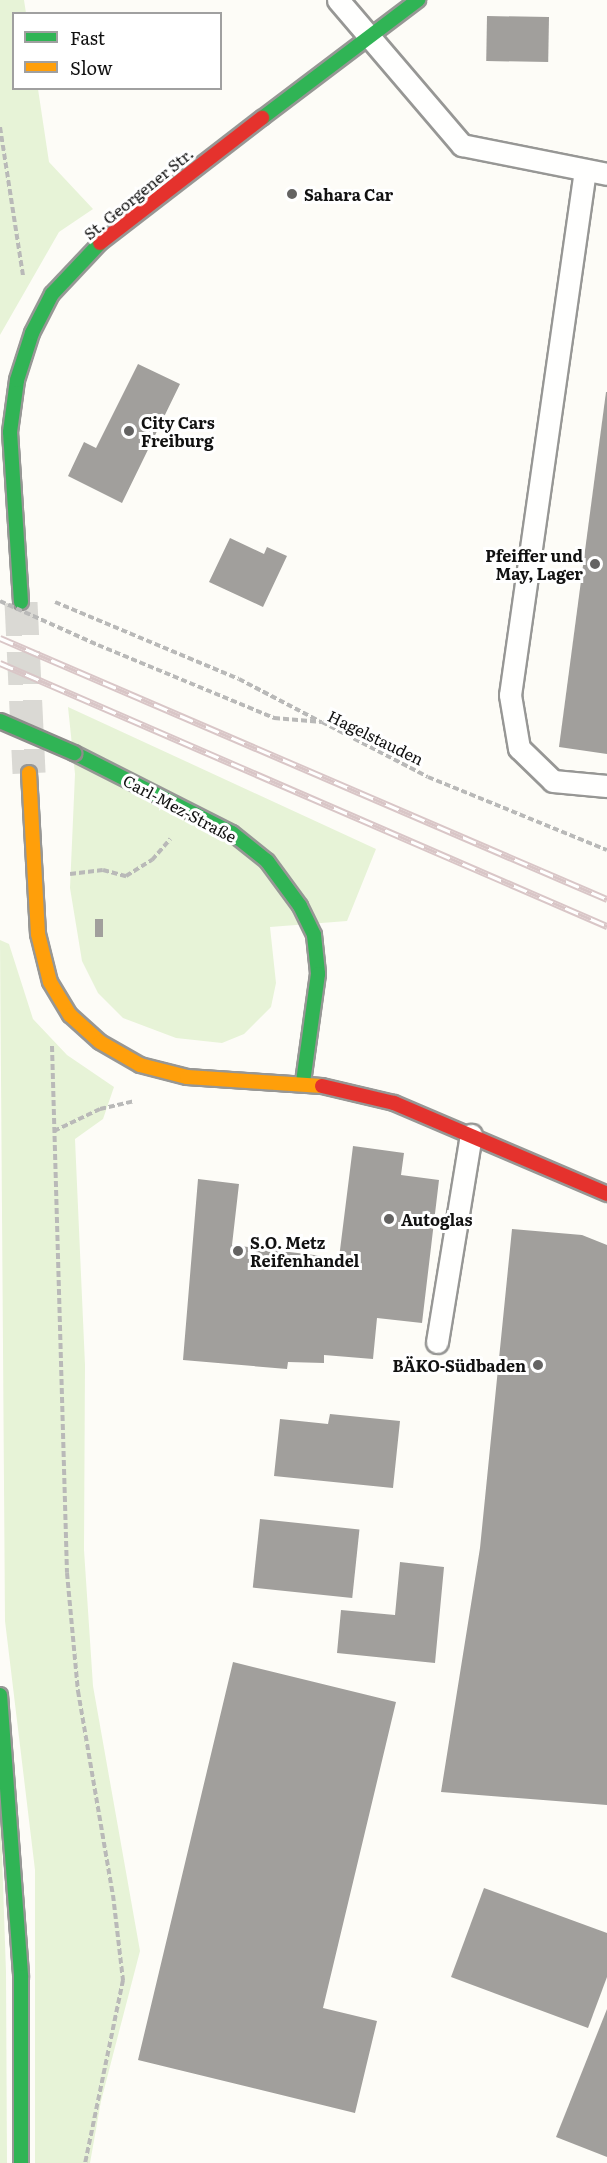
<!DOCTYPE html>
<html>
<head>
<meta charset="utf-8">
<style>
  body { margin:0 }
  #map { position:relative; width:607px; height:2163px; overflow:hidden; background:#fdfcf7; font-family:Literata,serif }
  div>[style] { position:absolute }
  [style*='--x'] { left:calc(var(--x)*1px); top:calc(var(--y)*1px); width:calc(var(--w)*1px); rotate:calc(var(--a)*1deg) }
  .green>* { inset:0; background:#e7f3d7 }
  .building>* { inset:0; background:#a19f9c; transform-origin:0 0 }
  .secondary-tunnel>* { height:33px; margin-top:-16.5px; transform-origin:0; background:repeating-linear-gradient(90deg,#dad9d4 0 33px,transparent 0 49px) }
  .path>* { height:4px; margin-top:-2px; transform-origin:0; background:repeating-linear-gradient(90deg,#b9b9b8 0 6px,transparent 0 9px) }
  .roads { filter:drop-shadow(2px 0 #979795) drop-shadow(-2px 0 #979795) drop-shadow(0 2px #979795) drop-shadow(0 -2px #979795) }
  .lane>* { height:21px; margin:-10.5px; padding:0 10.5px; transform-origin:10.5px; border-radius:10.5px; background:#fffffe }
  .fast>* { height:14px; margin:-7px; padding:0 7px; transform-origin:7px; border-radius:7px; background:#30b455 }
  .slow>* { height:14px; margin:-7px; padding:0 7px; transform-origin:7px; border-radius:7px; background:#ff9f0a }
  .jam>* { height:14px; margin:-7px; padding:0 7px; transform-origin:7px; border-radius:7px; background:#e5322d }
  .rail>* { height:7px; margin-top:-3.5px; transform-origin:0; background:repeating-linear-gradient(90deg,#fff 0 14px,#d9c6c7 0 28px); box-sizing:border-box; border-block:2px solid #d9c6c7 }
  .path-bridge>* { height:4px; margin-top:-2px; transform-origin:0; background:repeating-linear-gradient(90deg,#b9b9b8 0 6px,transparent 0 9px) }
  .bridges { filter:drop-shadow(2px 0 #8e8d8b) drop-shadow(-2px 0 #8e8d8b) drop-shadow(0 2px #8e8d8b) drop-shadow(0 -2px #8e8d8b) }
  .fast-bridge>* { height:14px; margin:-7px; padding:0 7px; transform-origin:7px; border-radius:7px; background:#30b455 }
  .dots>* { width:16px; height:16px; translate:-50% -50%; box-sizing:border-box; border:3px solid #fff; border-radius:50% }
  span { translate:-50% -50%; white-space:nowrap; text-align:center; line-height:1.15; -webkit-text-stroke:6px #fff; paint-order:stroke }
  .street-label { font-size:16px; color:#111 }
  .poi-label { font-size:16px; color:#111; font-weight:700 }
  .left { translate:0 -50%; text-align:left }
  .right { translate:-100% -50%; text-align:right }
  .legend { position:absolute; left:12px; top:12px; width:210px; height:78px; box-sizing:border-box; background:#fff; border:2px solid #a0a0a0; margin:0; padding:8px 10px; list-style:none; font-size:18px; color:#111 }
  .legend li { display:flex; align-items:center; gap:12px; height:30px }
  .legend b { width:30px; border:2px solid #a0a0a0 }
</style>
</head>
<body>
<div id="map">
  <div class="green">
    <div style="clip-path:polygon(0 0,24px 0,26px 13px,14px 14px,14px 88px,38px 89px,49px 162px,93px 209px,59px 232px,0 335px)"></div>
    <div style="clip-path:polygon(68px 707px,376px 849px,347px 921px,270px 927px,276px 983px,271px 1007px,244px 1034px,222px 1043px,176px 1038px,123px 1018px,98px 993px,82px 961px,70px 888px,75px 774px)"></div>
    <div style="clip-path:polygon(0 940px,9px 944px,33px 1019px,67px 1055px,114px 1087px,103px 1119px,75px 1139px,85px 1365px,84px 1550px,93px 1686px,140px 1951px,101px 2101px,90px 2163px,35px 2163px,35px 1870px,5px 1621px)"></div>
    <div style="clip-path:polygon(0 1797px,6px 1972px,7px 2163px,0 2163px)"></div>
  </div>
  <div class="building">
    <div style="left:487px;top:16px;width:62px;height:45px;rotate:1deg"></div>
    <div style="clip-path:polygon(138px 364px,180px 384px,122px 503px,68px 476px,84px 442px,96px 448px)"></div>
    <div style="clip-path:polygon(606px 392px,607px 392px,607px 754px,559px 747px)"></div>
    <div style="clip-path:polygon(230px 538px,264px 554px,267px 547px,287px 556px,263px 607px,209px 582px)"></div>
    <div style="left:95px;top:919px;width:8px;height:18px"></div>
    <div style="clip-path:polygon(353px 1146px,404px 1153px,401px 1175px,439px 1180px,422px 1323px,377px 1318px,373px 1359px,324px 1355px,324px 1363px,288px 1362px,287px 1369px,183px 1360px,198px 1179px,239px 1184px,232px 1245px,339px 1258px)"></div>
    <div style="clip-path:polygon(512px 1229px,582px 1235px,607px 1245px,607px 1805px,441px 1792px,480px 1548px)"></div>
    <div style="clip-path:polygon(330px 1414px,400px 1421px,393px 1488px,274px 1476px,280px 1419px,328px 1424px)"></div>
    <div style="left:260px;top:1519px;width:100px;height:69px;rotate:6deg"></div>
    <div style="clip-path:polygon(400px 1562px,444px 1567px,435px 1663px,337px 1653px,341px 1610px,395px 1615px)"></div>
    <div style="clip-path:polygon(233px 1662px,396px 1702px,323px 2008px,377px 2021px,355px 2113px,138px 2060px)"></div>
    <div style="clip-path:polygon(484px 1888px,607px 1933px,607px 1977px,588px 2028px,451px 1977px)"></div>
    <div style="clip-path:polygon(607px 2009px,607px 2157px,556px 2137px)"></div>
  </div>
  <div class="secondary-tunnel">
    <div style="--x:21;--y:602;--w:171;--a:87.3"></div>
  </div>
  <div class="path">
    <div style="--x:0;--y:127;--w:151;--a:81.2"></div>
    <div style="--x:55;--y:602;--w:199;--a:22.7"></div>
    <div style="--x:239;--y:679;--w:90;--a:27.7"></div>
    <div style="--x:98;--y:645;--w:191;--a:22.5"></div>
    <div style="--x:274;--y:718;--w:48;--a:4.8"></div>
    <div style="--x:322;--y:722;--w:119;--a:27.4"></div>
    <div style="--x:428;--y:777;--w:193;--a:22.2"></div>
    <div style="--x:70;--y:874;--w:33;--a:-7"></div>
    <div style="--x:103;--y:870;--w:24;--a:15"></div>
    <div style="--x:126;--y:876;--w:31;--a:-32"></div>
    <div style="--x:152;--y:860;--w:28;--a:-49"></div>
    <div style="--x:52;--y:1046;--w:527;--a:88.37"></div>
    <div style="--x:67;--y:1573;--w:119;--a:84.7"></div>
    <div style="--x:78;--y:1691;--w:207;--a:80.3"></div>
    <div style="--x:113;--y:1895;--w:86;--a:83.3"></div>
    <div style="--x:123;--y:1980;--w:187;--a:101.7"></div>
    <div style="--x:54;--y:1131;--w:51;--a:-25.6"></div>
    <div style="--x:100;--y:1109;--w:35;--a:-13"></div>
  </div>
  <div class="roads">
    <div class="lane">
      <div style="--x:338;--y:0;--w:191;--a:49.5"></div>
      <div style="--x:462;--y:145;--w:148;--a:11.3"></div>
      <div style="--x:585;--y:170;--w:530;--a:98.13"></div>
      <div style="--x:510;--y:695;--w:54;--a:80.4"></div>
      <div style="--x:519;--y:748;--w:47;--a:44.1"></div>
      <div style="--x:553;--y:781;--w:54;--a:5.3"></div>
      <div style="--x:437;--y:1342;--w:210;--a:-80.7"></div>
    </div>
    <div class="fast">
      <div style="--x:262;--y:118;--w:196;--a:-37.1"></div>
      <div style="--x:21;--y:602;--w:170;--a:-93.7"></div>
      <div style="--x:10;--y:432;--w:52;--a:-82.3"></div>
      <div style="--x:17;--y:380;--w:49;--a:-72.3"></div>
      <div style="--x:32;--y:333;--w:44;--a:-62.9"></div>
      <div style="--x:52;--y:294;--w:70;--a:-46.7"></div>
      <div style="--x:74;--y:753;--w:177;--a:26.9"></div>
      <div style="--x:232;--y:833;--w:45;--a:38.7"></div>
      <div style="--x:267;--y:861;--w:56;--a:53.7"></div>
      <div style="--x:300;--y:906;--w:32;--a:64"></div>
      <div style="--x:314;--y:935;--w:39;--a:84"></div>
      <div style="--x:318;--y:974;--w:109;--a:97.9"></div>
      <div style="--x:0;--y:1695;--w:283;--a:85.7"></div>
      <div style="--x:21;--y:1977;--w:186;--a:90"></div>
    </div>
    <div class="slow">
      <div style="--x:29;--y:773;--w:161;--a:86.8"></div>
      <div style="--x:38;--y:934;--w:49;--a:76"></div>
      <div style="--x:50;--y:982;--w:39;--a:59"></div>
      <div style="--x:70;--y:1015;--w:40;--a:42"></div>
      <div style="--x:100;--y:1042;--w:46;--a:29.9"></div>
      <div style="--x:140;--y:1065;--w:49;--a:14.3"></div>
      <div style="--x:187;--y:1077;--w:135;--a:3.8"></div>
    </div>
    <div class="jam">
      <div style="--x:100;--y:243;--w:205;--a:-37.7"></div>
      <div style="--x:322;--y:1086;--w:74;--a:13.3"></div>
      <div style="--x:394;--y:1103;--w:232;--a:23.1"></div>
    </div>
  </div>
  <div class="rail">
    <div style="--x:0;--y:638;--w:661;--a:23.27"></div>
    <div style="--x:0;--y:663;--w:662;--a:23.43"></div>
  </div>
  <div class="path-bridge">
    <div style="--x:0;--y:601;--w:107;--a:24.2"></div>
  </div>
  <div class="bridges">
    <div class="fast-bridge">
      <div style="--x:0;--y:721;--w:81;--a:23.4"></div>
    </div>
  </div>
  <div class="dots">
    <div style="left:292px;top:194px;background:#646362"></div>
    <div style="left:129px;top:431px;background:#646362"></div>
    <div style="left:595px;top:564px;background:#646362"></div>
    <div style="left:389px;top:1219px;background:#646362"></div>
    <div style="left:238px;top:1251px;background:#646362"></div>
    <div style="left:538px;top:1365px;background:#646362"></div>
  </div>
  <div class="street-label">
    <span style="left:138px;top:193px;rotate:-39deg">St. Georgener Str.</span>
    <span style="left:376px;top:737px;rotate:26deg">Hagelstauden</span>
    <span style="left:180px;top:808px;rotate:28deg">Carl-Mez-Straße</span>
  </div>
  <div class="poi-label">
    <span class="left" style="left:304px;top:194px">Sahara Car</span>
    <span class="left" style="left:141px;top:431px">City Cars<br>Freiburg</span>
    <span class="right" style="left:583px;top:564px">Pfeiffer und<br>May, Lager</span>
    <span class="left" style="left:401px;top:1219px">Autoglas</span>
    <span class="left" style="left:250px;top:1251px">S.O. Metz<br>Reifenhandel</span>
    <span class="right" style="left:526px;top:1365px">BÄKO-Südbaden</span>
  </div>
  <ul class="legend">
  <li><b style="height:8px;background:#30b455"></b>Fast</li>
  <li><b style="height:8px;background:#ff9f0a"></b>Slow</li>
  </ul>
</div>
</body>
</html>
